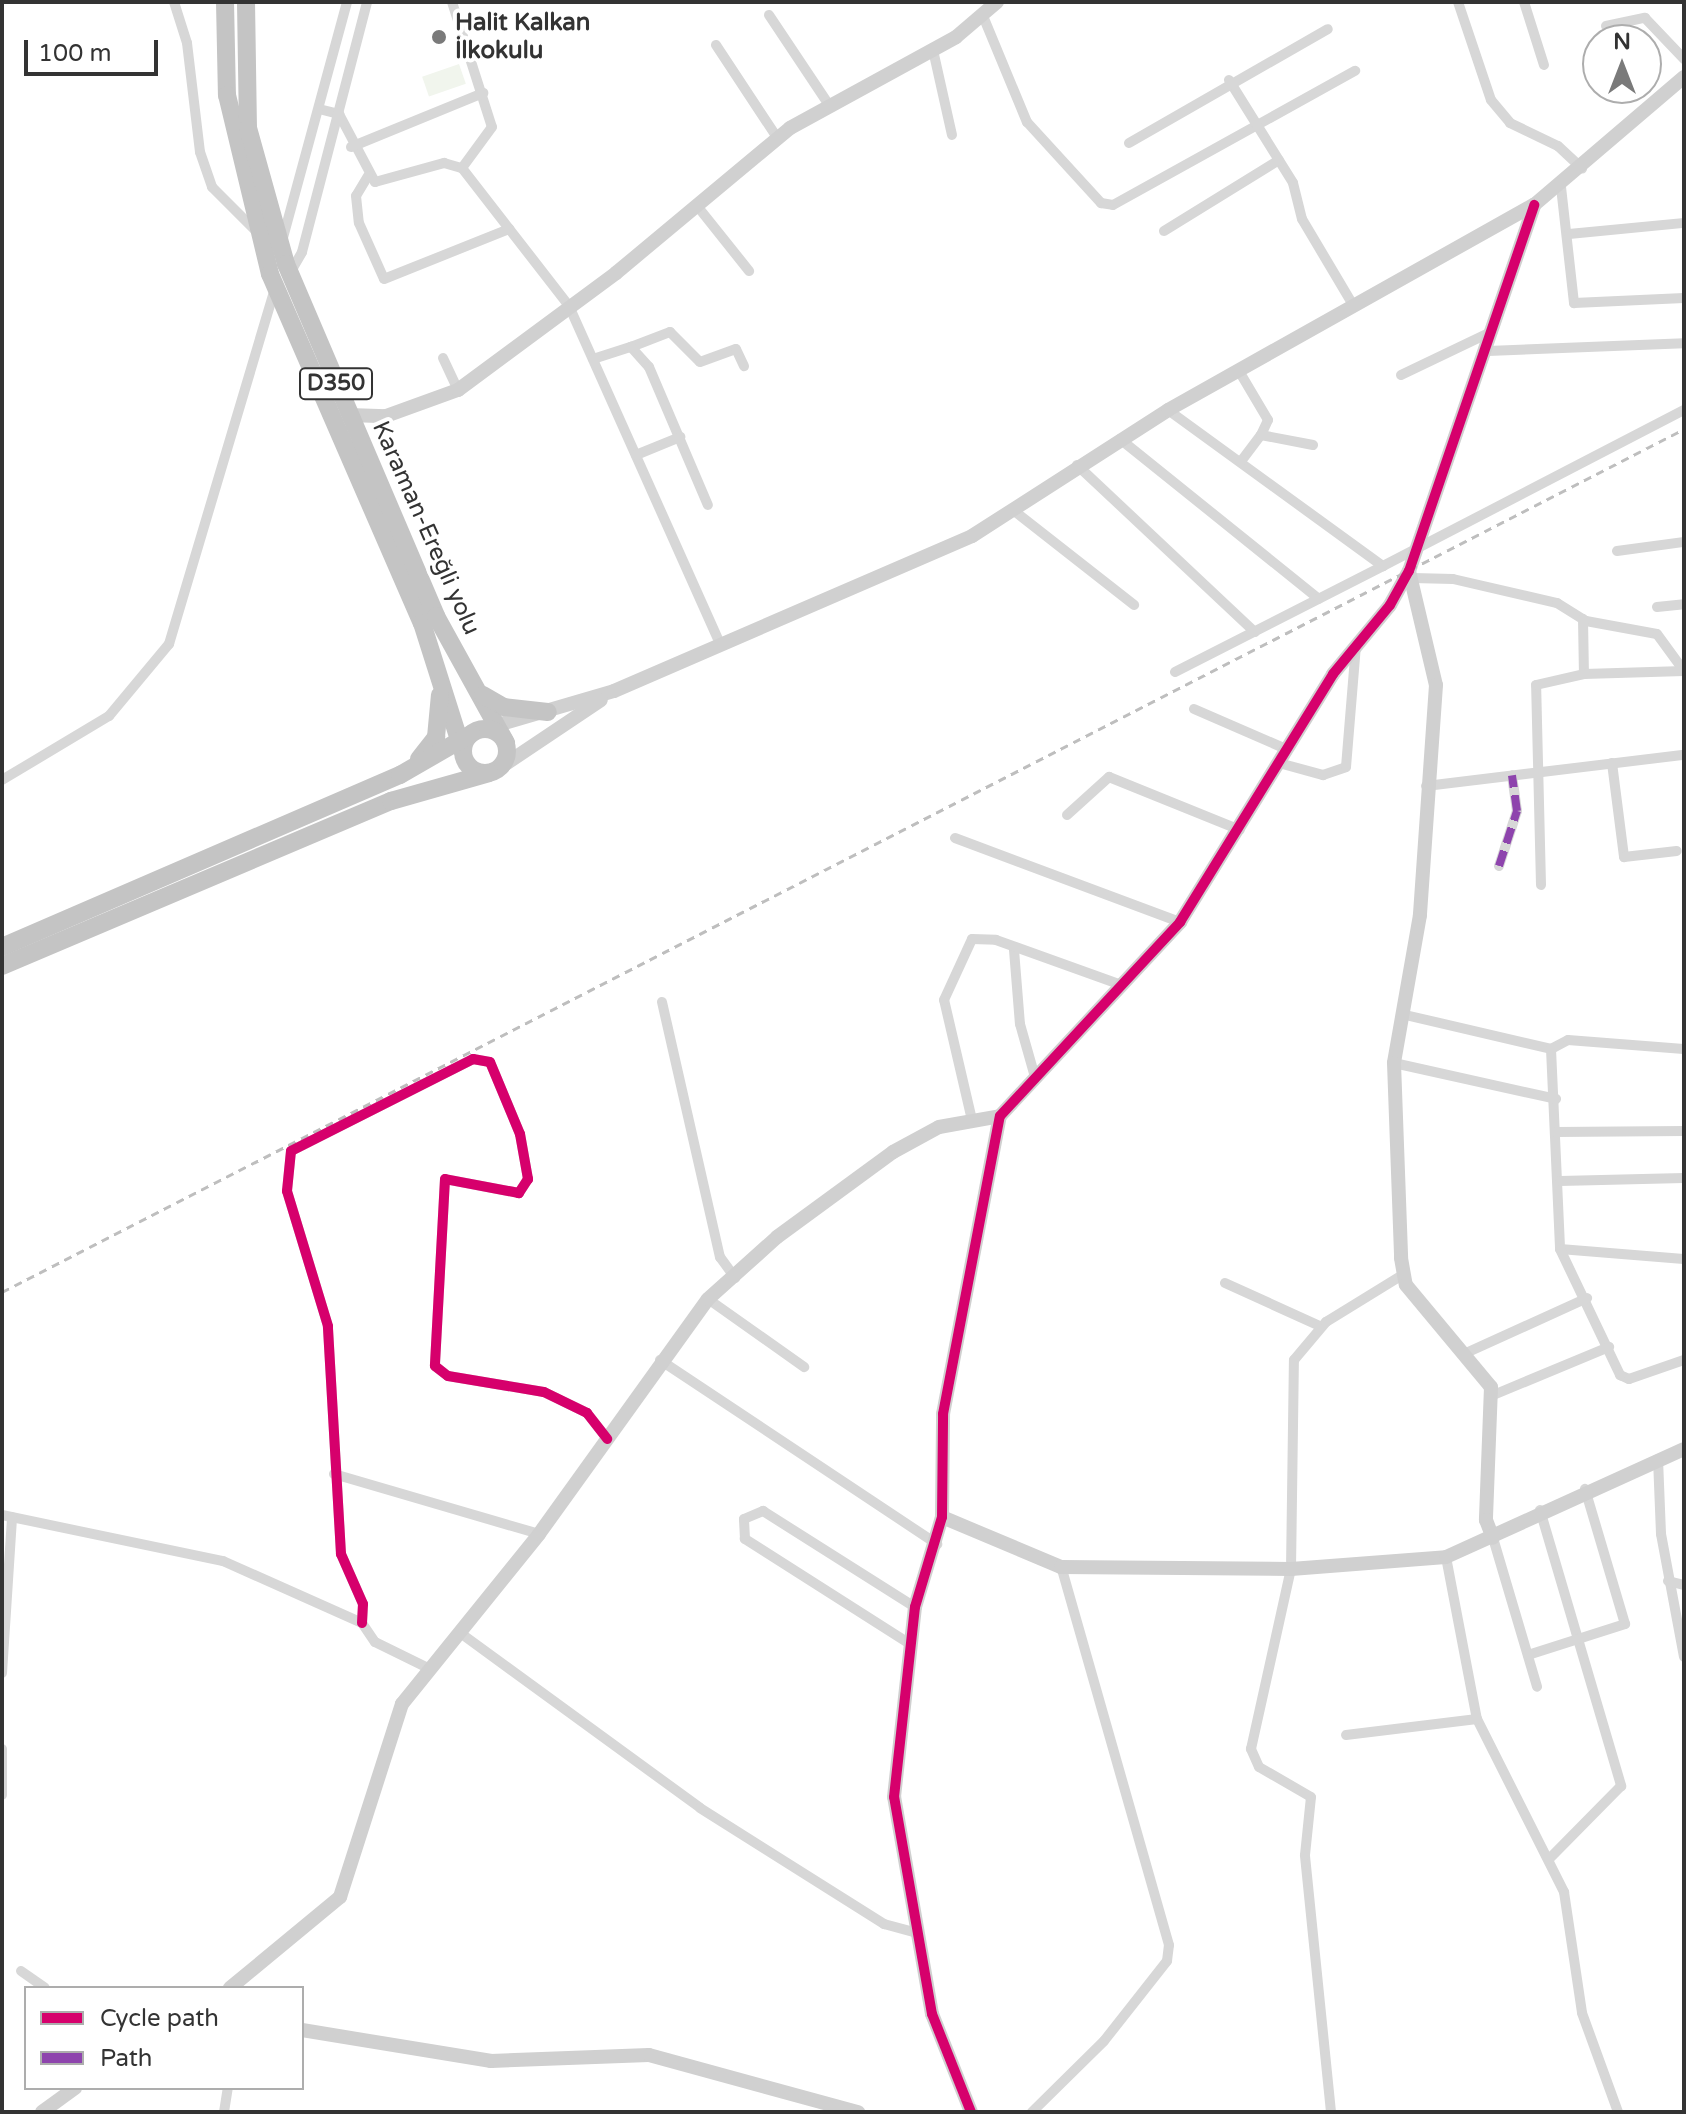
<!DOCTYPE html>
<html>
<head>
<meta charset="utf-8">
<style>
  body { margin:0 }
  #map { position:relative; width:1686px; height:2114px; overflow:hidden; background:#fff; font-family:"Varela Round",sans-serif }
  div>[style] { position:absolute }
  [style*='--x'] { left:calc(var(--x)*1px); top:calc(var(--y)*1px); width:calc(var(--w)*1px); rotate:calc(var(--a)*1deg) }
  .green>* { inset:0; background:#f1f5ed; transform-origin:0 0 }
  .street>* { height:10px; margin:-5px; padding:0 5px; transform-origin:5px; border-radius:5px; background:#d7d7d7 }
  .secondary>* { height:14px; margin:-7px; padding:0 7px; transform-origin:7px; border-radius:7px; background:#d0d0d0 }
  .highway>* { height:18px; margin:-9px; padding:0 9px; transform-origin:9px; border-radius:9px; background:#c4c4c4 }
  .highway>.ring { margin:-9px; padding:0; box-sizing:content-box; background:none; border:18px solid #c4c4c4; border-radius:50% }
  .rail>* { height:3px; margin-top:-1.5px; transform-origin:0; background:repeating-linear-gradient(90deg,#bebebe 0 8px,transparent 0 14px) }
  .quiet>* { height:8px; margin-top:-4px; transform-origin:0; background:repeating-linear-gradient(90deg,#8e44ad 0 16px,transparent 0 24px) }
  .cycleway>* { height:10px; margin:-5px; padding:0 5px; transform-origin:5px; border-radius:5px; background:#d6006c }
  .dots>* { width:22px; height:22px; translate:-50% -50%; box-sizing:border-box; border:4px solid #fff; border-radius:50% }
  span { translate:-50% -50%; white-space:nowrap; text-align:center; line-height:1.15; -webkit-text-stroke:8px #fff; paint-order:stroke }
  .shield-label span { padding:2px 6px; background:#fff; border:2px solid; border-radius:6px; -webkit-text-stroke-width:0 }
  .shield-label { font-size:22px; color:#333; font-weight:700 }
  .poi-label { font-size:24px; color:#333; font-weight:700 }
  .left { translate:0 -50%; text-align:left }
  .street-label { font-size:24px; color:#333 }
  .frame { position:absolute; inset:0; border:4px solid #333; pointer-events:none }
  .legend { position:absolute; left:24px; top:1986px; width:280px; height:104px; box-sizing:border-box; background:#fff; border:2px solid #adadad; margin:0; padding:10px 14px; list-style:none; font-size:24px; color:#333 }
  .legend li { display:flex; align-items:center; gap:16px; height:40px }
  .legend b { width:40px; border:2px solid #adadad }
  .north { position:absolute; left:1582px; top:24px; width:80px; height:80px; box-sizing:border-box; background:#fff; border:2px solid #adadad; border-radius:50%; rotate:0deg; font-size:22px; font-weight:700; line-height:32px; text-align:center; color:#333 }
  .north::after { content:''; display:block; margin:auto; width:28px; height:36px; background:#7a7a7a; clip-path:polygon(50% 0,100% 100%,50% 72%,0 100%) }
  .scale { position:absolute; left:24px; top:40px; width:134px; height:36px; box-sizing:border-box; border:4px solid #333; border-top:0; padding-left:10px; font-size:24px; line-height:28px; white-space:nowrap; color:#333; -webkit-text-stroke:6px #fff; paint-order:stroke }
</style>
</head>
<body>
<div id="map">
  <div class="green">
    <div style="left:459px;top:64px;width:21px;height:39px;rotate:71deg"></div>
  </div>
  <div class="street">
    <div style="--x:174;--y:2;--w:43;--a:72.4"></div>
    <div style="--x:187;--y:43;--w:110;--a:83.2"></div>
    <div style="--x:200;--y:152;--w:37;--a:71"></div>
    <div style="--x:212;--y:187;--w:65;--a:45"></div>
    <div style="--x:452;--y:2;--w:131;--a:72.3"></div>
    <div style="--x:492;--y:127;--w:51;--a:126.2"></div>
    <div style="--x:1458;--y:2;--w:103;--a:71.4"></div>
    <div style="--x:1491;--y:100;--w:30;--a:50"></div>
    <div style="--x:1510;--y:123;--w:53;--a:25.6"></div>
    <div style="--x:1558;--y:146;--w:33;--a:43"></div>
    <div style="--x:1524;--y:2;--w:66;--a:72.4"></div>
    <div style="--x:769;--y:15;--w:108;--a:56.3"></div>
    <div style="--x:983;--y:16;--w:115;--a:67.5"></div>
    <div style="--x:1027;--y:122;--w:110;--a:47.6"></div>
    <div style="--x:1101;--y:203;--w:12;--a:9"></div>
    <div style="--x:1113;--y:205;--w:277;--a:-29"></div>
    <div style="--x:1606;--y:26;--w:40;--a:-12"></div>
    <div style="--x:1645;--y:18;--w:57;--a:46.4"></div>
    <div style="--x:716;--y:45;--w:113;--a:56.6"></div>
    <div style="--x:933;--y:50;--w:87;--a:77.4"></div>
    <div style="--x:1229;--y:80;--w:121;--a:58.1"></div>
    <div style="--x:1293;--y:183;--w:37;--a:76"></div>
    <div style="--x:1302;--y:219;--w:100;--a:59.3"></div>
    <div style="--x:319;--y:109;--w:21;--a:14"></div>
    <div style="--x:339;--y:114;--w:77;--a:62.1"></div>
    <div style="--x:375;--y:182;--w:72;--a:-15.4"></div>
    <div style="--x:444;--y:163;--w:19;--a:16"></div>
    <div style="--x:462;--y:168;--w:175;--a:52.2"></div>
    <div style="--x:569;--y:306;--w:369;--a:65.9"></div>
    <div style="--x:1129;--y:143;--w:229;--a:-29.8"></div>
    <div style="--x:351;--y:147;--w:143;--a:-22.2"></div>
    <div style="--x:368;--y:176;--w:23;--a:121"></div>
    <div style="--x:356;--y:196;--w:27;--a:84"></div>
    <div style="--x:359;--y:223;--w:61;--a:65.9"></div>
    <div style="--x:384;--y:279;--w:135;--a:-21.8"></div>
    <div style="--x:1561;--y:187;--w:117;--a:83.6"></div>
    <div style="--x:1574;--y:303;--w:110;--a:-2.6"></div>
    <div style="--x:698;--y:207;--w:82;--a:51.4"></div>
    <div style="--x:1164;--y:231;--w:135;--a:-31.7"></div>
    <div style="--x:1569;--y:234;--w:116;--a:-5.5"></div>
    <div style="--x:281;--y:245;--w:252;--a:-74.8"></div>
    <div style="--x:290;--y:273;--w:24;--a:-60"></div>
    <div style="--x:302;--y:252;--w:258;--a:-75.4"></div>
    <div style="--x:631;--y:347;--w:42;--a:-21"></div>
    <div style="--x:670;--y:332;--w:42;--a:45"></div>
    <div style="--x:700;--y:362;--w:38;--a:-20"></div>
    <div style="--x:736;--y:349;--w:19;--a:65"></div>
    <div style="--x:1488;--y:351;--w:196;--a:-2.3"></div>
    <div style="--x:443;--y:358;--w:35;--a:65"></div>
    <div style="--x:593;--y:359;--w:40;--a:-18"></div>
    <div style="--x:631;--y:347;--w:27;--a:48"></div>
    <div style="--x:649;--y:367;--w:150;--a:66.9"></div>
    <div style="--x:1239;--y:371;--w:57;--a:59.4"></div>
    <div style="--x:1268;--y:420;--w:17;--a:115"></div>
    <div style="--x:1401;--y:375;--w:102;--a:-25.6"></div>
    <div style="--x:1168;--y:410;--w:266;--a:36"></div>
    <div style="--x:1383;--y:566;--w:339;--a:-27.4"></div>
    <div style="--x:1120;--y:439;--w:255;--a:38.8"></div>
    <div style="--x:636;--y:455;--w:48;--a:-22.2"></div>
    <div style="--x:1242;--y:460;--w:31;--a:-53"></div>
    <div style="--x:1261;--y:435;--w:53;--a:10.9"></div>
    <div style="--x:1077;--y:465;--w:244;--a:43.2"></div>
    <div style="--x:1013;--y:510;--w:154;--a:38.1"></div>
    <div style="--x:1617;--y:551;--w:68;--a:-7.7"></div>
    <div style="--x:1413;--y:578;--w:40;--a:1.4"></div>
    <div style="--x:1453;--y:579;--w:107;--a:13"></div>
    <div style="--x:1557;--y:603;--w:34;--a:32"></div>
    <div style="--x:1586;--y:621;--w:72;--a:10.4"></div>
    <div style="--x:1657;--y:634;--w:46;--a:53.9"></div>
    <div style="--x:1657;--y:607;--w:27;--a:-6"></div>
    <div style="--x:1583;--y:619;--w:55;--a:89"></div>
    <div style="--x:1584;--y:674;--w:100;--a:-1.7"></div>
    <div style="--x:1175;--y:672;--w:233;--a:-27"></div>
    <div style="--x:1194;--y:709;--w:100;--a:23.5"></div>
    <div style="--x:1279;--y:763;--w:46;--a:15.3"></div>
    <div style="--x:1323;--y:775;--w:24;--a:-19"></div>
    <div style="--x:1346;--y:767;--w:122;--a:-85.3"></div>
    <div style="--x:1612;--y:763;--w:95;--a:82.7"></div>
    <div style="--x:1624;--y:857;--w:53;--a:-6.5"></div>
    <div style="--x:2;--y:780;--w:125;--a:-30.9"></div>
    <div style="--x:109;--y:716;--w:94;--a:-50.2"></div>
    <div style="--x:169;--y:644;--w:370;--a:-73.4"></div>
    <div style="--x:1426;--y:786;--w:260;--a:-6.9"></div>
    <div style="--x:1067;--y:815;--w:57;--a:-42.1"></div>
    <div style="--x:1109;--y:777;--w:141;--a:22"></div>
    <div style="--x:955;--y:838;--w:240;--a:20.5"></div>
    <div style="--x:1499;--y:866;--w:58;--a:-71.9"></div>
    <div style="--x:1517;--y:811;--w:36;--a:-98"></div>
    <div style="--x:1541;--y:885;--w:200;--a:-91.4"></div>
    <div style="--x:1536;--y:685;--w:49;--a:-12.9"></div>
    <div style="--x:1014;--y:950;--w:74;--a:85.4"></div>
    <div style="--x:1020;--y:1024;--w:55;--a:74.2"></div>
    <div style="--x:662;--y:1002;--w:262;--a:77.2"></div>
    <div style="--x:720;--y:1257;--w:26;--a:54"></div>
    <div style="--x:1401;--y:1014;--w:154;--a:13.1"></div>
    <div style="--x:1551;--y:1049;--w:19;--a:-28"></div>
    <div style="--x:1568;--y:1040;--w:116;--a:4.4"></div>
    <div style="--x:1551;--y:1049;--w:200;--a:87.4"></div>
    <div style="--x:1560;--y:1249;--w:124;--a:4.6"></div>
    <div style="--x:1394;--y:1063;--w:166;--a:12.5"></div>
    <div style="--x:972;--y:1120;--w:123;--a:-103.1"></div>
    <div style="--x:944;--y:1000;--w:67;--a:-65.3"></div>
    <div style="--x:972;--y:939;--w:24;--a:2"></div>
    <div style="--x:996;--y:940;--w:134;--a:19.7"></div>
    <div style="--x:1556;--y:1132;--w:128;--a:-0.4"></div>
    <div style="--x:1560;--y:1181;--w:124;--a:-1.4"></div>
    <div style="--x:1560;--y:1249;--w:140;--a:64.5"></div>
    <div style="--x:1620;--y:1375;--w:10;--a:24"></div>
    <div style="--x:1629;--y:1379;--w:58;--a:-19.1"></div>
    <div style="--x:1225;--y:1283;--w:104;--a:24.4"></div>
    <div style="--x:708;--y:1299;--w:118;--a:35.3"></div>
    <div style="--x:1466;--y:1353;--w:133;--a:-24.4"></div>
    <div style="--x:660;--y:1360;--w:333;--a:33.6"></div>
    <div style="--x:1491;--y:1396;--w:128;--a:-22.6"></div>
    <div style="--x:1658;--y:1459;--w:75;--a:87.7"></div>
    <div style="--x:1661;--y:1534;--w:125;--a:79.4"></div>
    <div style="--x:334;--y:1474;--w:214;--a:16.3"></div>
    <div style="--x:1540;--y:1510;--w:288;--a:73.6"></div>
    <div style="--x:1621;--y:1786;--w:100;--a:134.6"></div>
    <div style="--x:2;--y:1515;--w:226;--a:11.8"></div>
    <div style="--x:223;--y:1561;--w:152;--a:24"></div>
    <div style="--x:362;--y:1623;--w:23;--a:56"></div>
    <div style="--x:375;--y:1642;--w:59;--a:26.1"></div>
    <div style="--x:1493;--y:1538;--w:155;--a:73.5"></div>
    <div style="--x:1446;--y:1557;--w:165;--a:79.2"></div>
    <div style="--x:1477;--y:1719;--w:194;--a:63.3"></div>
    <div style="--x:1564;--y:1892;--w:122;--a:81.5"></div>
    <div style="--x:1582;--y:2013;--w:105;--a:70"></div>
    <div style="--x:1668;--y:1581;--w:16;--a:14"></div>
    <div style="--x:362;--y:1623;--w:19;--a:-87"></div>
    <div style="--x:363;--y:1604;--w:55;--a:-113.7"></div>
    <div style="--x:341;--y:1554;--w:228;--a:-93.3"></div>
    <div style="--x:328;--y:1326;--w:141;--a:-106.9"></div>
    <div style="--x:287;--y:1191;--w:40;--a:-84.3"></div>
    <div style="--x:291;--y:1151;--w:204;--a:-26.8"></div>
    <div style="--x:473;--y:1059;--w:17;--a:10"></div>
    <div style="--x:490;--y:1062;--w:78;--a:67.4"></div>
    <div style="--x:520;--y:1134;--w:46;--a:79.9"></div>
    <div style="--x:528;--y:1179;--w:17;--a:123"></div>
    <div style="--x:519;--y:1193;--w:75;--a:-169.3"></div>
    <div style="--x:445;--y:1179;--w:187;--a:93.1"></div>
    <div style="--x:435;--y:1366;--w:16;--a:38"></div>
    <div style="--x:448;--y:1376;--w:97;--a:9.5"></div>
    <div style="--x:544;--y:1392;--w:48;--a:26"></div>
    <div style="--x:587;--y:1413;--w:33;--a:52"></div>
    <div style="--x:459;--y:1632;--w:298;--a:36.1"></div>
    <div style="--x:700;--y:1808;--w:218;--a:32.2"></div>
    <div style="--x:884;--y:1924;--w:35;--a:15"></div>
    <div style="--x:910;--y:1644;--w:196;--a:-147.5"></div>
    <div style="--x:745;--y:1539;--w:20;--a:-93"></div>
    <div style="--x:744;--y:1519;--w:21;--a:-23"></div>
    <div style="--x:763;--y:1511;--w:180;--a:32.3"></div>
    <div style="--x:1528;--y:1655;--w:102;--a:-17.7"></div>
    <div style="--x:1625;--y:1624;--w:141;--a:-106.5"></div>
    <div style="--x:2;--y:1673;--w:156;--a:-86.3"></div>
    <div style="--x:1346;--y:1735;--w:132;--a:-7"></div>
    <div style="--x:2;--y:1749;--w:46;--a:90"></div>
    <div style="--x:21;--y:1971;--w:29;--a:35"></div>
    <div style="--x:224;--y:2112;--w:24;--a:-81"></div>
    <div style="--x:1032;--y:2112;--w:101;--a:-44.6"></div>
    <div style="--x:1104;--y:2041;--w:102;--a:-51.8"></div>
    <div style="--x:1167;--y:1961;--w:16;--a:-83"></div>
    <div style="--x:1169;--y:1945;--w:393;--a:-105.9"></div>
    <div style="--x:1331;--y:2112;--w:258;--a:-95.8"></div>
    <div style="--x:1305;--y:1855;--w:58;--a:-84.1"></div>
    <div style="--x:1311;--y:1797;--w:60;--a:-150"></div>
    <div style="--x:1259;--y:1767;--w:20;--a:-114"></div>
    <div style="--x:1251;--y:1749;--w:184;--a:-77.5"></div>
    <div style="--x:1291;--y:1569;--w:209;--a:-89.2"></div>
    <div style="--x:1294;--y:1360;--w:50;--a:-49.9"></div>
    <div style="--x:1326;--y:1322;--w:92;--a:-31.6"></div>
  </div>
  <div class="secondary">
    <div style="--x:349;--y:415;--w:37;--a:2"></div>
    <div style="--x:386;--y:416;--w:77;--a:-19.9"></div>
    <div style="--x:458;--y:390;--w:197;--a:-36.5"></div>
    <div style="--x:616;--y:273;--w:226;--a:-39.8"></div>
    <div style="--x:790;--y:128;--w:189;--a:-28.7"></div>
    <div style="--x:956;--y:37;--w:54;--a:-40.5"></div>
    <div style="--x:1409;--y:571;--w:117;--a:76.7"></div>
    <div style="--x:1436;--y:685;--w:231;--a:94"></div>
    <div style="--x:1420;--y:915;--w:150;--a:100"></div>
    <div style="--x:1394;--y:1063;--w:195;--a:87.9"></div>
    <div style="--x:1401;--y:1258;--w:27;--a:80"></div>
    <div style="--x:1406;--y:1285;--w:133;--a:50.2"></div>
    <div style="--x:1491;--y:1387;--w:133;--a:92.2"></div>
    <div style="--x:1486;--y:1520;--w:19;--a:69"></div>
    <div style="--x:484;--y:729;--w:135;--a:-16.3"></div>
    <div style="--x:614;--y:691;--w:390;--a:-23.4"></div>
    <div style="--x:972;--y:536;--w:233;--a:-32.7"></div>
    <div style="--x:1168;--y:410;--w:420;--a:-29.3"></div>
    <div style="--x:1534;--y:205;--w:197;--a:-40.5"></div>
    <div style="--x:501;--y:767;--w:120;--a:-33.8"></div>
    <div style="--x:942;--y:1517;--w:129;--a:22.8"></div>
    <div style="--x:1061;--y:1567;--w:230;--a:0.5"></div>
    <div style="--x:1291;--y:1569;--w:155;--a:-4.4"></div>
    <div style="--x:1446;--y:1557;--w:261;--a:-24.4"></div>
    <div style="--x:230;--y:1988;--w:143;--a:-39.6"></div>
    <div style="--x:340;--y:1897;--w:203;--a:-72.2"></div>
    <div style="--x:402;--y:1704;--w:218;--a:-51.1"></div>
    <div style="--x:539;--y:1534;--w:289;--a:-54.3"></div>
    <div style="--x:708;--y:1299;--w:93;--a:-41.9"></div>
    <div style="--x:777;--y:1237;--w:144;--a:-36.2"></div>
    <div style="--x:893;--y:1152;--w:52;--a:-28.5"></div>
    <div style="--x:939;--y:1127;--w:62;--a:-10.2"></div>
    <div style="--x:302;--y:2030;--w:192;--a:9.3"></div>
    <div style="--x:491;--y:2061;--w:158;--a:-2.2"></div>
    <div style="--x:649;--y:2055;--w:217;--a:15.3"></div>
    <div style="--x:42;--y:2112;--w:41;--a:-36"></div>
    <div style="--x:971;--y:2112;--w:105;--a:-111.7"></div>
    <div style="--x:932;--y:2014;--w:220;--a:-99.9"></div>
    <div style="--x:894;--y:1797;--w:191;--a:-83.7"></div>
    <div style="--x:915;--y:1607;--w:94;--a:-73.3"></div>
    <div style="--x:942;--y:1517;--w:103;--a:-89.4"></div>
    <div style="--x:943;--y:1414;--w:303;--a:-79.2"></div>
    <div style="--x:1000;--y:1116;--w:265;--a:-47.1"></div>
    <div style="--x:1180;--y:922;--w:291;--a:-58.3"></div>
    <div style="--x:1333;--y:674;--w:89;--a:-50.4"></div>
    <div style="--x:1390;--y:605;--w:39;--a:-61"></div>
    <div style="--x:1409;--y:571;--w:387;--a:-71.1"></div>
  </div>
  <div class="highway">
    <div style="--x:225;--y:2;--w:93;--a:88.8"></div>
    <div style="--x:227;--y:95;--w:184;--a:76.5"></div>
    <div style="--x:270;--y:274;--w:381;--a:66.5"></div>
    <div style="--x:422;--y:623;--w:135;--a:72.4"></div>
    <div style="--x:246;--y:2;--w:126;--a:89.1"></div>
    <div style="--x:248;--y:128;--w:141;--a:74.4"></div>
    <div style="--x:286;--y:264;--w:383;--a:66.9"></div>
    <div style="--x:436;--y:616;--w:145;--a:61.1"></div>
    <div style="--x:483;--y:695;--w:24;--a:30"></div>
    <div style="--x:504;--y:707;--w:44;--a:6.5"></div>
    <div class="ring" style="left:463px;top:729px;width:26px;height:26px"></div>
    <div style="--x:419;--y:759;--w:28;--a:-52"></div>
    <div style="--x:436;--y:737;--w:42;--a:-84.6"></div>
    <div style="--x:2;--y:947;--w:434;--a:-23.4"></div>
    <div style="--x:400;--y:775;--w:82;--a:-30"></div>
    <div style="--x:2;--y:966;--w:423;--a:-23"></div>
    <div style="--x:391;--y:801;--w:102;--a:-15.9"></div>
  </div>
  <div class="rail">
    <div style="--x:2;--y:1292;--w:1890;--a:-27.16"></div>
  </div>
  <div class="quiet">
    <div style="--x:1499;--y:866;--w:58;--a:-71.9"></div>
    <div style="--x:1517;--y:811;--w:36;--a:-98"></div>
  </div>
  <div class="cycleway">
    <div style="--x:362;--y:1623;--w:19;--a:-87"></div>
    <div style="--x:363;--y:1604;--w:55;--a:-113.7"></div>
    <div style="--x:341;--y:1554;--w:228;--a:-93.3"></div>
    <div style="--x:328;--y:1326;--w:141;--a:-106.9"></div>
    <div style="--x:287;--y:1191;--w:40;--a:-84.3"></div>
    <div style="--x:291;--y:1151;--w:204;--a:-26.8"></div>
    <div style="--x:473;--y:1059;--w:17;--a:10"></div>
    <div style="--x:490;--y:1062;--w:78;--a:67.4"></div>
    <div style="--x:520;--y:1134;--w:46;--a:79.9"></div>
    <div style="--x:528;--y:1179;--w:17;--a:123"></div>
    <div style="--x:519;--y:1193;--w:75;--a:-169.3"></div>
    <div style="--x:445;--y:1179;--w:187;--a:93.1"></div>
    <div style="--x:435;--y:1366;--w:16;--a:38"></div>
    <div style="--x:448;--y:1376;--w:97;--a:9.5"></div>
    <div style="--x:544;--y:1392;--w:48;--a:26"></div>
    <div style="--x:587;--y:1413;--w:33;--a:52"></div>
    <div style="--x:971;--y:2112;--w:105;--a:-111.7"></div>
    <div style="--x:932;--y:2014;--w:220;--a:-99.9"></div>
    <div style="--x:894;--y:1797;--w:191;--a:-83.7"></div>
    <div style="--x:915;--y:1607;--w:94;--a:-73.3"></div>
    <div style="--x:942;--y:1517;--w:103;--a:-89.4"></div>
    <div style="--x:943;--y:1414;--w:303;--a:-79.2"></div>
    <div style="--x:1000;--y:1116;--w:265;--a:-47.1"></div>
    <div style="--x:1180;--y:922;--w:291;--a:-58.3"></div>
    <div style="--x:1333;--y:674;--w:89;--a:-50.4"></div>
    <div style="--x:1390;--y:605;--w:39;--a:-61"></div>
    <div style="--x:1409;--y:571;--w:387;--a:-71.1"></div>
  </div>
  <div class="dots">
    <div style="left:439px;top:37px;background:#7a7a7a"></div>
  </div>
  <div class="shield-label">
    <span style="left:336px;top:384px">D350</span>
  </div>
  <div class="poi-label">
    <span class="left" style="left:455px;top:37px">Halit Kalkan<br>İlkokulu</span>
  </div>
  <div class="street-label">
    <span style="left:426px;top:528px;rotate:66deg">Karaman-Ereğli yolu</span>
  </div>
  <div class="frame"></div>
  <ul class="legend">
  <li><b style="height:10px;background:#d6006c"></b>Cycle path</li>
  <li><b style="height:10px;background:#8e44ad"></b>Path</li>
  </ul>
  <div class="north">N</div>
  <div class="scale">100 m</div>
</div>
</body>
</html>
